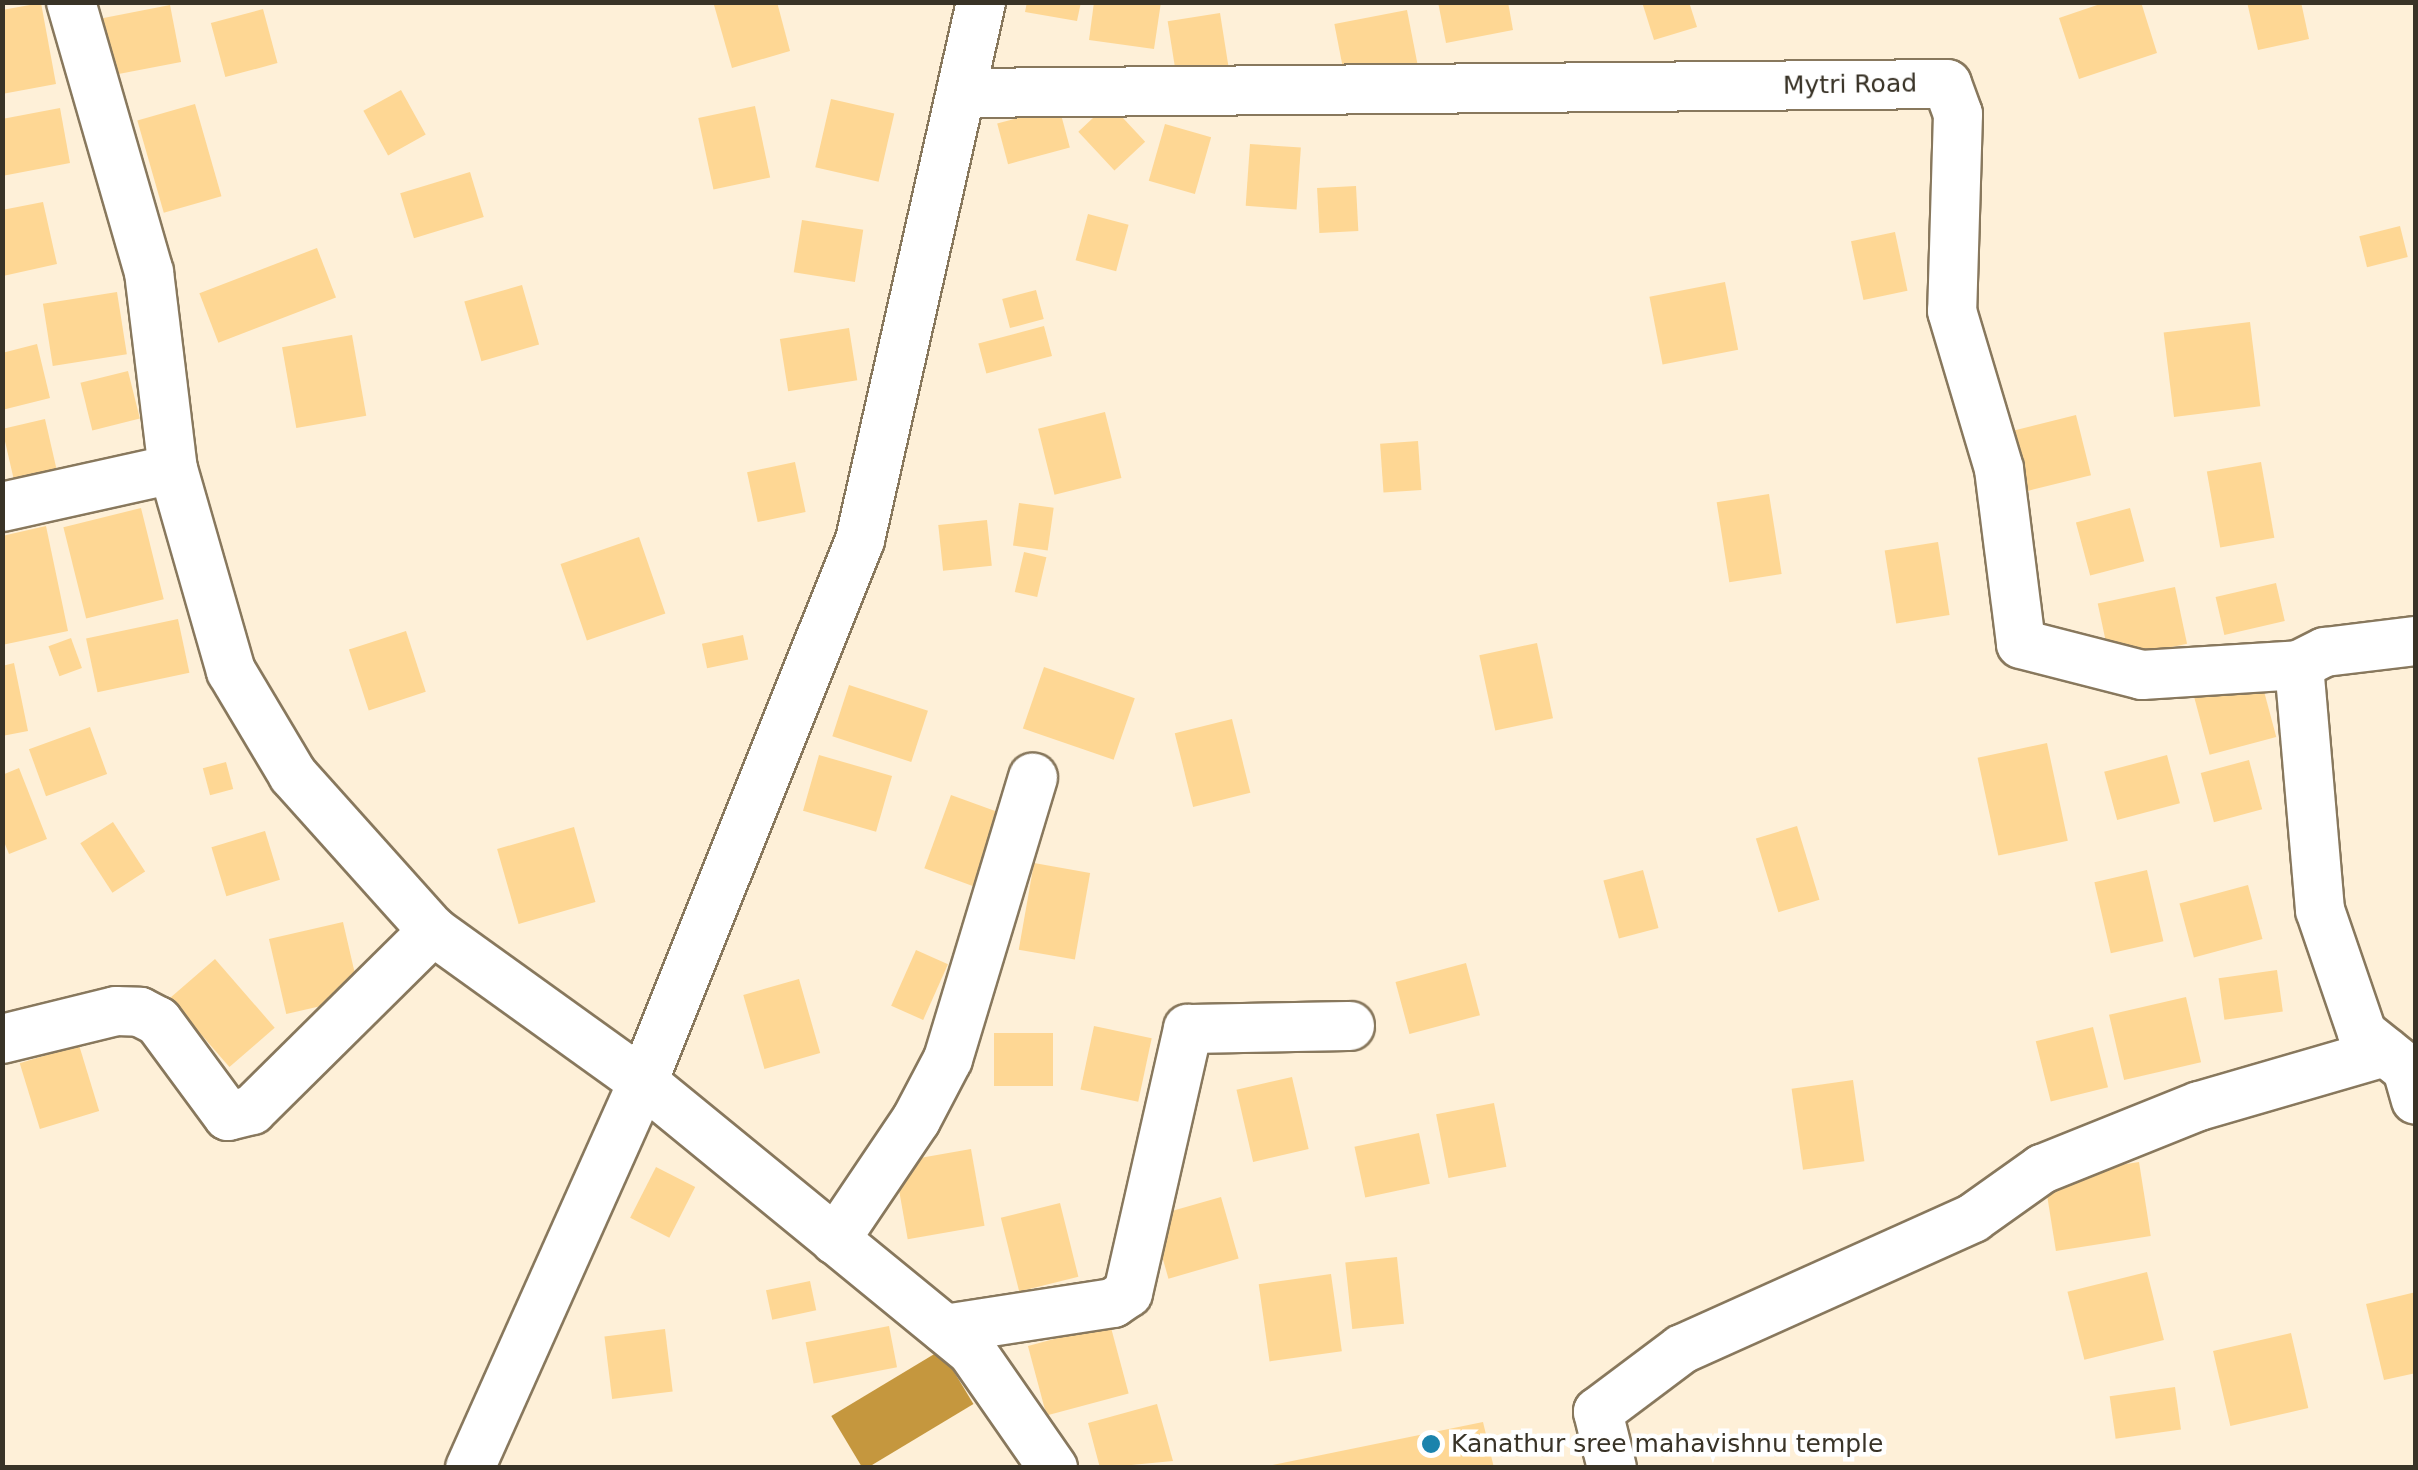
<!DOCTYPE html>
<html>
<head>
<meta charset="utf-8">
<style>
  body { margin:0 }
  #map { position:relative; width:2418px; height:1470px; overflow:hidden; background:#fef0d8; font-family:"DejaVu Sans",sans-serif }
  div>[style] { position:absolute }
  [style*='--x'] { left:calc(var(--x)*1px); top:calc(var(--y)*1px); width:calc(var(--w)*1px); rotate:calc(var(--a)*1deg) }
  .water>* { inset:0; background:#c5973e; transform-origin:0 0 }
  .building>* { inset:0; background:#fed794; transform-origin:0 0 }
  .roads { filter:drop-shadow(2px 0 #88785d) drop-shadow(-2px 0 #88785d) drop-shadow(0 2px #88785d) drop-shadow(0 -2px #88785d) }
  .minor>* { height:48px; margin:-24px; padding:0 24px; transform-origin:24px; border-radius:24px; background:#fff }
  .dots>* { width:28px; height:28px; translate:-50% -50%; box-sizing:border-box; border:5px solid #fff; border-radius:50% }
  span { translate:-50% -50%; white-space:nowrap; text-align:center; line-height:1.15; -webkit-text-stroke:9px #fff; paint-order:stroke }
  .street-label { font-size:25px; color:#393327 }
  .poi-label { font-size:25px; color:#393327 }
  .left { translate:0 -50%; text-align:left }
  .frame { position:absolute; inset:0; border:5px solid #393327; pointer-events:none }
</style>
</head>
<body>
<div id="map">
  <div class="water">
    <div style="left:941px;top:1350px;width:63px;height:128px;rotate:59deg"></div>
  </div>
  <div class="building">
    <div style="clip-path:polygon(777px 2px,790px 51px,732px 68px,714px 5px)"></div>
    <div style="clip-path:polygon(1027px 2px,1081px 2px,1077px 21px,1025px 12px)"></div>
    <div style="clip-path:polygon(1094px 2px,1161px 2px,1154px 49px,1089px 40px)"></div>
    <div style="clip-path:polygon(1438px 2px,1508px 2px,1513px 30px,1446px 43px)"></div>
    <div style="clip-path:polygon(1642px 2px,1689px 2px,1697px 27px,1654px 40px)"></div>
    <div style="clip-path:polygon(2106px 2px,2141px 2px,2157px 53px,2079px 79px,2059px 18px)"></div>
    <div style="clip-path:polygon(2247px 2px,2301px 2px,2309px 39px,2258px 50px)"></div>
    <div style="clip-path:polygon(41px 3px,56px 84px,2px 94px,2px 10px)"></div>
    <div style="left:170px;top:5px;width:58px;height:69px;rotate:79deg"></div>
    <div style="left:263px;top:9px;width:56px;height:54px;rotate:75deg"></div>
    <div style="left:1407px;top:10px;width:73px;height:74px;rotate:79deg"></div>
    <div style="left:1220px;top:13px;width:62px;height:53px;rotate:81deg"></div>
    <div style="left:401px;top:90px;width:51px;height:43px;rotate:61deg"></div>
    <div style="left:831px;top:99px;width:65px;height:70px;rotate:13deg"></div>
    <div style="left:1109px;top:103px;width:53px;height:42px;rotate:47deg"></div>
    <div style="left:195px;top:104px;width:96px;height:60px;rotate:74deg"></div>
    <div style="left:755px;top:106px;width:73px;height:58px;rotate:78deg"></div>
    <div style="left:1059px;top:107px;width:42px;height:64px;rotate:75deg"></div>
    <div style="clip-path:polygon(60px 108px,70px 163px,2px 176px,2px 119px)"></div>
    <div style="left:1165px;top:124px;width:48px;height:59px;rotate:16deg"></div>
    <div style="left:1250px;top:144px;width:51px;height:62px;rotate:4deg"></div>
    <div style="left:470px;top:172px;width:47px;height:73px;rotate:73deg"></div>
    <div style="left:1356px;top:186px;width:45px;height:39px;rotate:87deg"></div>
    <div style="clip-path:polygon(43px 202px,57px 264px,3px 276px,2px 210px)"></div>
    <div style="left:1088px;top:214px;width:42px;height:48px;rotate:15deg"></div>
    <div style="left:802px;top:220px;width:62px;height:53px;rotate:9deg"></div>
    <div style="left:2400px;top:226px;width:32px;height:42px;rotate:76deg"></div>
    <div style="left:1895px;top:232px;width:60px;height:45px;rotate:78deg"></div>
    <div style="left:317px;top:248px;width:53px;height:126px;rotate:69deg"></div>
    <div style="left:1725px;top:282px;width:69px;height:77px;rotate:79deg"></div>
    <div style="left:522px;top:285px;width:62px;height:60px;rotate:74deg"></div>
    <div style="left:1036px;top:290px;width:30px;height:35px;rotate:75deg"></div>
    <div style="left:117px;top:292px;width:63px;height:75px;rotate:81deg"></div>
    <div style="left:2250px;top:322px;width:85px;height:87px;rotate:83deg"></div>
    <div style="left:1044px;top:326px;width:31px;height:68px;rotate:75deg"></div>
    <div style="left:849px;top:328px;width:53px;height:70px;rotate:81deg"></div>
    <div style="left:352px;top:335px;width:82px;height:71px;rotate:80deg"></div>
    <div style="clip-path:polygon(37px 344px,50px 398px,2px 410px,2px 353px)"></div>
    <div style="left:128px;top:371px;width:49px;height:49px;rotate:76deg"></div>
    <div style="left:1105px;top:412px;width:68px;height:69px;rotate:76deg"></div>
    <div style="left:2076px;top:415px;width:62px;height:66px;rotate:76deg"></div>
    <div style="left:45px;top:419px;width:52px;height:44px;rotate:77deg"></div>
    <div style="left:1418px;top:441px;width:49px;height:38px;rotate:86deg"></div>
    <div style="left:795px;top:462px;width:51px;height:49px;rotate:78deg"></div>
    <div style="left:2261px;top:462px;width:77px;height:55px;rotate:80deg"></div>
    <div style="left:1769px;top:494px;width:81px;height:53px;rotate:81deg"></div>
    <div style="left:1019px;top:503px;width:35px;height:43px;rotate:8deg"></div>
    <div style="left:141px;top:508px;width:94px;height:80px;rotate:76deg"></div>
    <div style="left:2130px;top:508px;width:55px;height:56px;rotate:75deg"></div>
    <div style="left:987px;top:520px;width:46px;height:49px;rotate:84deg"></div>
    <div style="clip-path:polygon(46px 526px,68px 631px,2px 645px,2px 536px)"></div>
    <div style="left:639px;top:537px;width:81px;height:83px;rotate:71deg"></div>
    <div style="left:1938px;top:542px;width:74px;height:54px;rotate:81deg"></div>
    <div style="left:1024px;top:552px;width:23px;height:41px;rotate:13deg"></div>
    <div style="left:2276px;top:583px;width:39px;height:62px;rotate:77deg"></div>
    <div style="left:2175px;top:587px;width:58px;height:79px;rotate:78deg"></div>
    <div style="left:178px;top:619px;width:55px;height:94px;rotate:78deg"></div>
    <div style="left:406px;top:631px;width:64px;height:60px;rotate:72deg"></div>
    <div style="left:743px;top:635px;width:25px;height:42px;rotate:78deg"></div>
    <div style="left:71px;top:638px;width:32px;height:24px;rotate:70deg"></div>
    <div style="left:1537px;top:643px;width:77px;height:59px;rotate:78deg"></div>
    <div style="clip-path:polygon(14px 663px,28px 731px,2px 736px,2px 666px)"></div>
    <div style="left:1044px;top:667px;width:96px;height:65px;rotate:19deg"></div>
    <div style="left:2261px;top:680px;width:59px;height:69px;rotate:75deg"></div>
    <div style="left:849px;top:685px;width:83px;height:54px;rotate:18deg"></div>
    <div style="left:1232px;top:719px;width:76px;height:59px;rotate:76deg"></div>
    <div style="left:90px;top:727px;width:50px;height:65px;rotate:70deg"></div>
    <div style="left:2047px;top:743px;width:100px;height:71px;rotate:78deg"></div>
    <div style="left:819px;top:755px;width:76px;height:58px;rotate:16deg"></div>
    <div style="left:2167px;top:755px;width:50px;height:65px;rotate:75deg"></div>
    <div style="left:2249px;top:760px;width:51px;height:50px;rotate:75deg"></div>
    <div style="left:226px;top:762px;width:28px;height:24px;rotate:75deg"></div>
    <div style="clip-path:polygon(19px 768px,47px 839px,9px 854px,2px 837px,2px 775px)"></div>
    <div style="left:951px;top:795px;width:58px;height:78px;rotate:20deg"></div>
    <div style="left:113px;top:822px;width:59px;height:39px;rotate:57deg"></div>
    <div style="left:1797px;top:826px;width:77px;height:43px;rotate:73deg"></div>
    <div style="left:574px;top:827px;width:78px;height:80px;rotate:74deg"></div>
    <div style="left:265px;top:831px;width:51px;height:56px;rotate:73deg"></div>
    <div style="left:1034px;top:863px;width:57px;height:88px;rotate:10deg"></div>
    <div style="left:1643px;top:870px;width:60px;height:41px;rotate:75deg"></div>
    <div style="left:2147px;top:870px;width:73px;height:54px;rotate:77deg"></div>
    <div style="left:2248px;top:885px;width:56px;height:71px;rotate:75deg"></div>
    <div style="left:343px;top:922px;width:77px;height:76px;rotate:77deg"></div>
    <div style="left:916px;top:950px;width:35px;height:61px;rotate:24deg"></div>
    <div style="left:215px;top:959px;width:91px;height:60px;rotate:49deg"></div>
    <div style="left:1466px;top:963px;width:54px;height:73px;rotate:75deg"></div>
    <div style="left:2277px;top:970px;width:42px;height:59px;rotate:82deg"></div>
    <div style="left:799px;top:979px;width:77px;height:58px;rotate:74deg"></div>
    <div style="left:2186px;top:997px;width:67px;height:79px;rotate:77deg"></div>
    <div style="left:1094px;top:1026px;width:59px;height:65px;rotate:12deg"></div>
    <div style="left:2093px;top:1027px;width:62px;height:59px;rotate:76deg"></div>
    <div style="left:994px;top:1033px;width:59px;height:53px"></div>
    <div style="left:79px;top:1045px;width:69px;height:62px;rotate:73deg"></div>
    <div style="left:1292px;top:1077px;width:74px;height:57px;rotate:77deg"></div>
    <div style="left:1853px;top:1080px;width:82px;height:62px;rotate:82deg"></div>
    <div style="left:1494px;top:1103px;width:65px;height:59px;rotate:79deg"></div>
    <div style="left:1419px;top:1133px;width:52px;height:66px;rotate:78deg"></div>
    <div style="left:971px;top:1149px;width:78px;height:78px;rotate:80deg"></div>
    <div style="left:2139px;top:1162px;width:75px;height:96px;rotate:81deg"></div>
    <div style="left:656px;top:1167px;width:44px;height:57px;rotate:27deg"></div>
    <div style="left:1221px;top:1197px;width:64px;height:73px;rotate:74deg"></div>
    <div style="left:1060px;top:1203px;width:76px;height:61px;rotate:76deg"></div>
    <div style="left:1397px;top:1257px;width:67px;height:52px;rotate:84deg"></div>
    <div style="left:2147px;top:1272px;width:70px;height:82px;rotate:76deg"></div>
    <div style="left:1331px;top:1274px;width:78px;height:73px;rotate:82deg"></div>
    <div style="left:810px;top:1281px;width:30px;height:45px;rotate:78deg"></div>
    <div style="clip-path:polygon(2416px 1292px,2416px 1373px,2384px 1380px,2366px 1304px)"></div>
    <div style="left:1110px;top:1324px;width:72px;height:85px;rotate:75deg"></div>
    <div style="left:889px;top:1326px;width:42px;height:85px;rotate:79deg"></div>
    <div style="left:665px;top:1329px;width:63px;height:61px;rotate:83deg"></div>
    <div style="left:2291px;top:1333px;width:77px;height:80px;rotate:77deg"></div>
    <div style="left:2175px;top:1387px;width:43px;height:66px;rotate:82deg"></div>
    <div style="clip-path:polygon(1157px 1404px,1173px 1461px,1100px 1468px,1088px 1423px)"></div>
    <div style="clip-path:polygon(1483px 1422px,1494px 1468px,1268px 1468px,1268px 1466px)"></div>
  </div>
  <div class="roads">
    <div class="minor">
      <div style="--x:71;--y:2;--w:281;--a:73.9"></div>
      <div style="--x:149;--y:272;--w:198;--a:83.1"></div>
      <div style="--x:173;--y:469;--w:210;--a:74"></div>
      <div style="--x:231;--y:671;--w:121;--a:59.2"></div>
      <div style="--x:293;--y:775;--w:210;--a:48.1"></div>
      <div style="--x:433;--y:931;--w:259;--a:35.7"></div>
      <div style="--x:643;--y:1082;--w:424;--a:39.3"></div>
      <div style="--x:971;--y:1350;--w:144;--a:55.2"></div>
      <div style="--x:961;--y:93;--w:986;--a:-0.52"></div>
      <div style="--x:1947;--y:84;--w:32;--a:70"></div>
      <div style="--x:1958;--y:114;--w:197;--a:91.7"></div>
      <div style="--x:1952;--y:311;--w:165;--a:73.4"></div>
      <div style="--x:1999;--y:469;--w:176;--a:82.8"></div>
      <div style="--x:2021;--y:644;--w:125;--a:14.4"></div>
      <div style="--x:2142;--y:675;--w:157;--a:-3.6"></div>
      <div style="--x:2299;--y:665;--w:29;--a:-27"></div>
      <div style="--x:2325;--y:652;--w:92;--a:-6.9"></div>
      <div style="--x:2;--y:507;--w:175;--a:-12.5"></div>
      <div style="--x:2299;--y:665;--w:246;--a:85.1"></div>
      <div style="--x:2320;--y:910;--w:130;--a:71.1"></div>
      <div style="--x:2362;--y:1033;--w:58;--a:38.7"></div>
      <div style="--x:2407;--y:1069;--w:32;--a:74"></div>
      <div style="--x:2;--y:1039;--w:117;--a:-13.8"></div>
      <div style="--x:116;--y:1011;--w:24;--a:2"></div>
      <div style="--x:140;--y:1012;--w:20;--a:27"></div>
      <div style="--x:158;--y:1021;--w:118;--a:53.6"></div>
      <div style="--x:228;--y:1116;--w:25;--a:-14"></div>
      <div style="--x:252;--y:1110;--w:255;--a:-44.7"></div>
      <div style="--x:835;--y:1240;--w:145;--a:-56"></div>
      <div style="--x:916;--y:1120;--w:69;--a:-62.3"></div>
      <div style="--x:948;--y:1059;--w:294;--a:-73.2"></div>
      <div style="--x:945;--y:1329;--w:170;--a:-8.8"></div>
      <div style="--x:1113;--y:1303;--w:18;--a:-34"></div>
      <div style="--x:1128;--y:1293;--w:271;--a:-77.2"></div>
      <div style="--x:1188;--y:1029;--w:162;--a:-1.1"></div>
      <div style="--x:470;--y:1468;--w:423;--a:-65.9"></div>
      <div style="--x:643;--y:1082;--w:584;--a:-68.18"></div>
      <div style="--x:860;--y:540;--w:551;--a:-77.32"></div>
      <div style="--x:1612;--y:1468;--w:58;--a:-104"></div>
      <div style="--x:1598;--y:1412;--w:105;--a:-36.9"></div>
      <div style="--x:1682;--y:1349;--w:319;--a:-24.2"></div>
      <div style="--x:1973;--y:1218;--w:85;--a:-35.4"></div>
      <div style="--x:2042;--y:1169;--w:169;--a:-21.9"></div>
      <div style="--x:2199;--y:1106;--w:194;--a:-16.2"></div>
    </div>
  </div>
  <div class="dots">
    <div style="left:1431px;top:1444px;background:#1b83ac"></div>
  </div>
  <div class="street-label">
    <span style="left:1850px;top:85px;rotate:-1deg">Mytri Road</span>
  </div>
  <div class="poi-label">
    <span class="left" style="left:1451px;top:1444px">Kanathur sree mahavishnu temple</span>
  </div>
  <div class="frame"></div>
</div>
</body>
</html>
